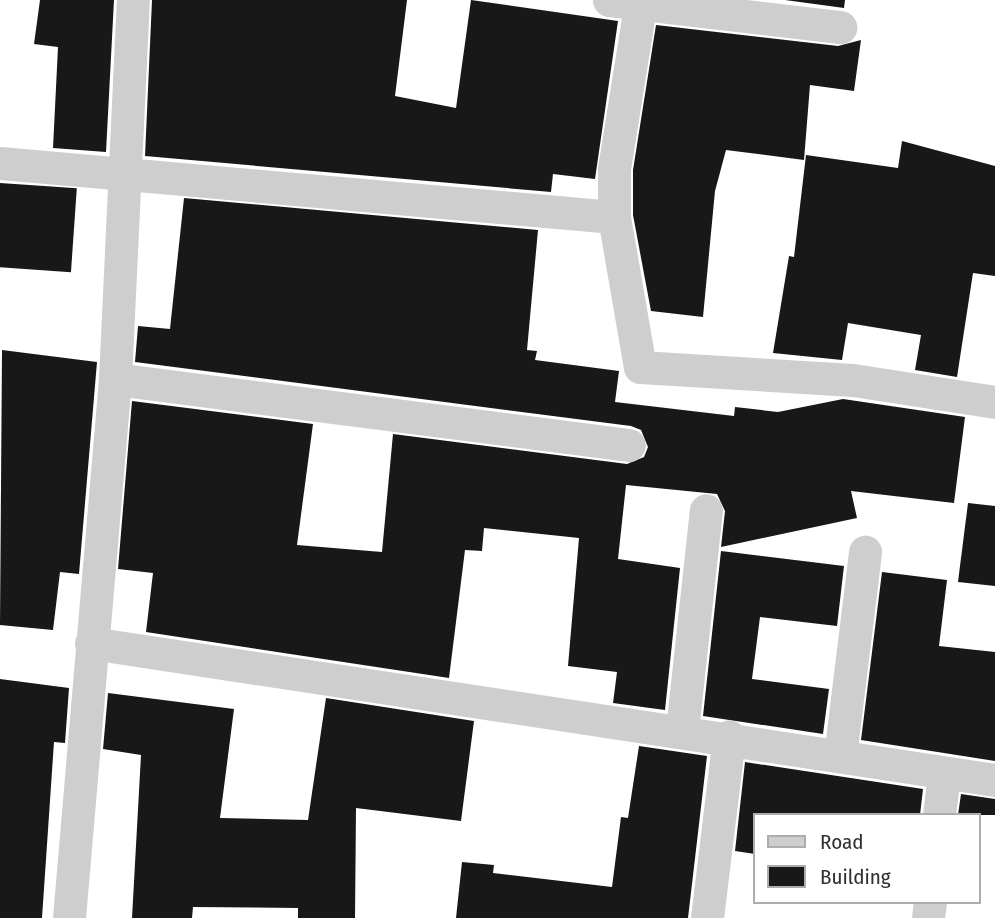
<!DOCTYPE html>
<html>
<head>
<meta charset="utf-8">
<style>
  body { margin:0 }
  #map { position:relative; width:995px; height:918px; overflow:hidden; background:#fff; font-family:"Fira Sans Condensed",sans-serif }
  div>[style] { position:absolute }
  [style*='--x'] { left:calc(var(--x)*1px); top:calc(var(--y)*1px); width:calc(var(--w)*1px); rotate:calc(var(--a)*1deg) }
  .building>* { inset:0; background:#181818; transform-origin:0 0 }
  .minor>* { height:33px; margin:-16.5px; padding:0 16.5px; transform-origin:16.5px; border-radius:16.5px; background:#cecece }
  span { translate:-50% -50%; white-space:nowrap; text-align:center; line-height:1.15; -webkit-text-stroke:7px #fff; paint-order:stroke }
  .legend { position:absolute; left:753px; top:813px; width:228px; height:91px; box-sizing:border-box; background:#fff; border:2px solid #adadad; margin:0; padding:9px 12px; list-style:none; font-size:21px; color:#313131 }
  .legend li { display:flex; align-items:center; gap:14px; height:35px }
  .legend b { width:35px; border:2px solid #adadad }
</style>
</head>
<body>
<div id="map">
  <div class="building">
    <div style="clip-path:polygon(40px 0,114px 0,106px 152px,53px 148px,58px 47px,34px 44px)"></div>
    <div style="clip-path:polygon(152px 0,407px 0,395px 96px,456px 108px,471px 0,618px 21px,595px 179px,553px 174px,551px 192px,145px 156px)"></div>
    <div style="clip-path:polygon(785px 0,845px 0,844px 8px)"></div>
    <div style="clip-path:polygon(656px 25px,838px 46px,861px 40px,854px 91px,810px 85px,804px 160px,726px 150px,715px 191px,703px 317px,651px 311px,633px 215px,633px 170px)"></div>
    <div style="clip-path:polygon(902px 141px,995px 166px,995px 276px,973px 273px,957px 377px,915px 370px,921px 335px,848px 323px,842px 360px,773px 353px,789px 256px,794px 257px,806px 155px,898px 168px)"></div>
    <div style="left:0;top:183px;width:77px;height:84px;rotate:4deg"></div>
    <div style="clip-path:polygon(184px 198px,538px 230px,527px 350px,537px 351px,535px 360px,619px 371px,615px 402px,734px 416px,735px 407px,778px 412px,843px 399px,965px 417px,954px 503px,851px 491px,857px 518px,721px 547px,725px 511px,717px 494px,626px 485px,618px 559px,680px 568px,665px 710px,613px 703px,617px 672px,568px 666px,579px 538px,484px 528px,482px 551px,465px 550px,449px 678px,146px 632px,153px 573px,118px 569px,132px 401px,313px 424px,297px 545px,382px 552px,393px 434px,627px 464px,644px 457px,648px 447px,641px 430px,631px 426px,135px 362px,138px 326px,170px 329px)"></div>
    <div style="clip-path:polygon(2px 350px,97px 362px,79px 574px,60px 572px,53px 630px,0 625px)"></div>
    <div style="clip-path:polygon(968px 503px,995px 506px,995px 586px,958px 582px)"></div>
    <div style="clip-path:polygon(721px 551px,844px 566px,837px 626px,760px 617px,752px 679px,829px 689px,823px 734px,703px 716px)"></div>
    <div style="clip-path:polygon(882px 572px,947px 580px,939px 646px,995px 652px,995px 761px,861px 740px)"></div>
    <div style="clip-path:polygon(0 679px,69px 688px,65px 743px,54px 742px,42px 918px,0 918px)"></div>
    <div style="clip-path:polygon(108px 693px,234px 709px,220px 818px,308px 820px,326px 698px,474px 721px,461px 821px,356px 808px,355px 918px,298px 918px,298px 908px,193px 907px,192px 918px,132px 918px,141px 755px,103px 749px)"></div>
    <div style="clip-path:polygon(639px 746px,707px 756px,688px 918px,456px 918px,462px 862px,494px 865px,493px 873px,612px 887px,621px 817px,628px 818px)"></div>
    <div style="clip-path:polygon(745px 762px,923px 789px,920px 815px,755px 815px,755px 854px,735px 851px)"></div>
    <div style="clip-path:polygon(961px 794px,995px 799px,995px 815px,958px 815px)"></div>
  </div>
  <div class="minor">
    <div style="--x:609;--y:0;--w:233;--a:6.7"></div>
    <div style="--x:641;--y:0;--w:170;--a:99.1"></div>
    <div style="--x:614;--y:168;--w:49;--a:90"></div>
    <div style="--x:614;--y:217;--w:152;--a:80.2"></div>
    <div style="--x:640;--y:367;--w:213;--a:3.5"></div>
    <div style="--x:853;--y:380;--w:144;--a:8.8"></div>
    <div style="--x:0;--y:163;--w:616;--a:5.03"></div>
    <div style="--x:115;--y:379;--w:379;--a:-87.3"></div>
    <div style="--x:91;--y:643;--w:914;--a:8.62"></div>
    <div style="--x:682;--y:730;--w:221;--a:-83.8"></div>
    <div style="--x:840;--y:756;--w:206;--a:-83"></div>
    <div style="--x:939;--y:815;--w:41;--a:-83"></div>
    <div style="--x:69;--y:918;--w:541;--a:-85.12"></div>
    <div style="--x:115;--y:379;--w:518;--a:7.32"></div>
    <div style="--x:707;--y:918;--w:183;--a:-83.1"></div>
    <div style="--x:928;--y:918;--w:16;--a:-83"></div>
  </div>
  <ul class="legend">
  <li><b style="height:9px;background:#cecece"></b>Road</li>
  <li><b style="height:19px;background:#181818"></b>Building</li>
  </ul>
</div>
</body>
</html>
